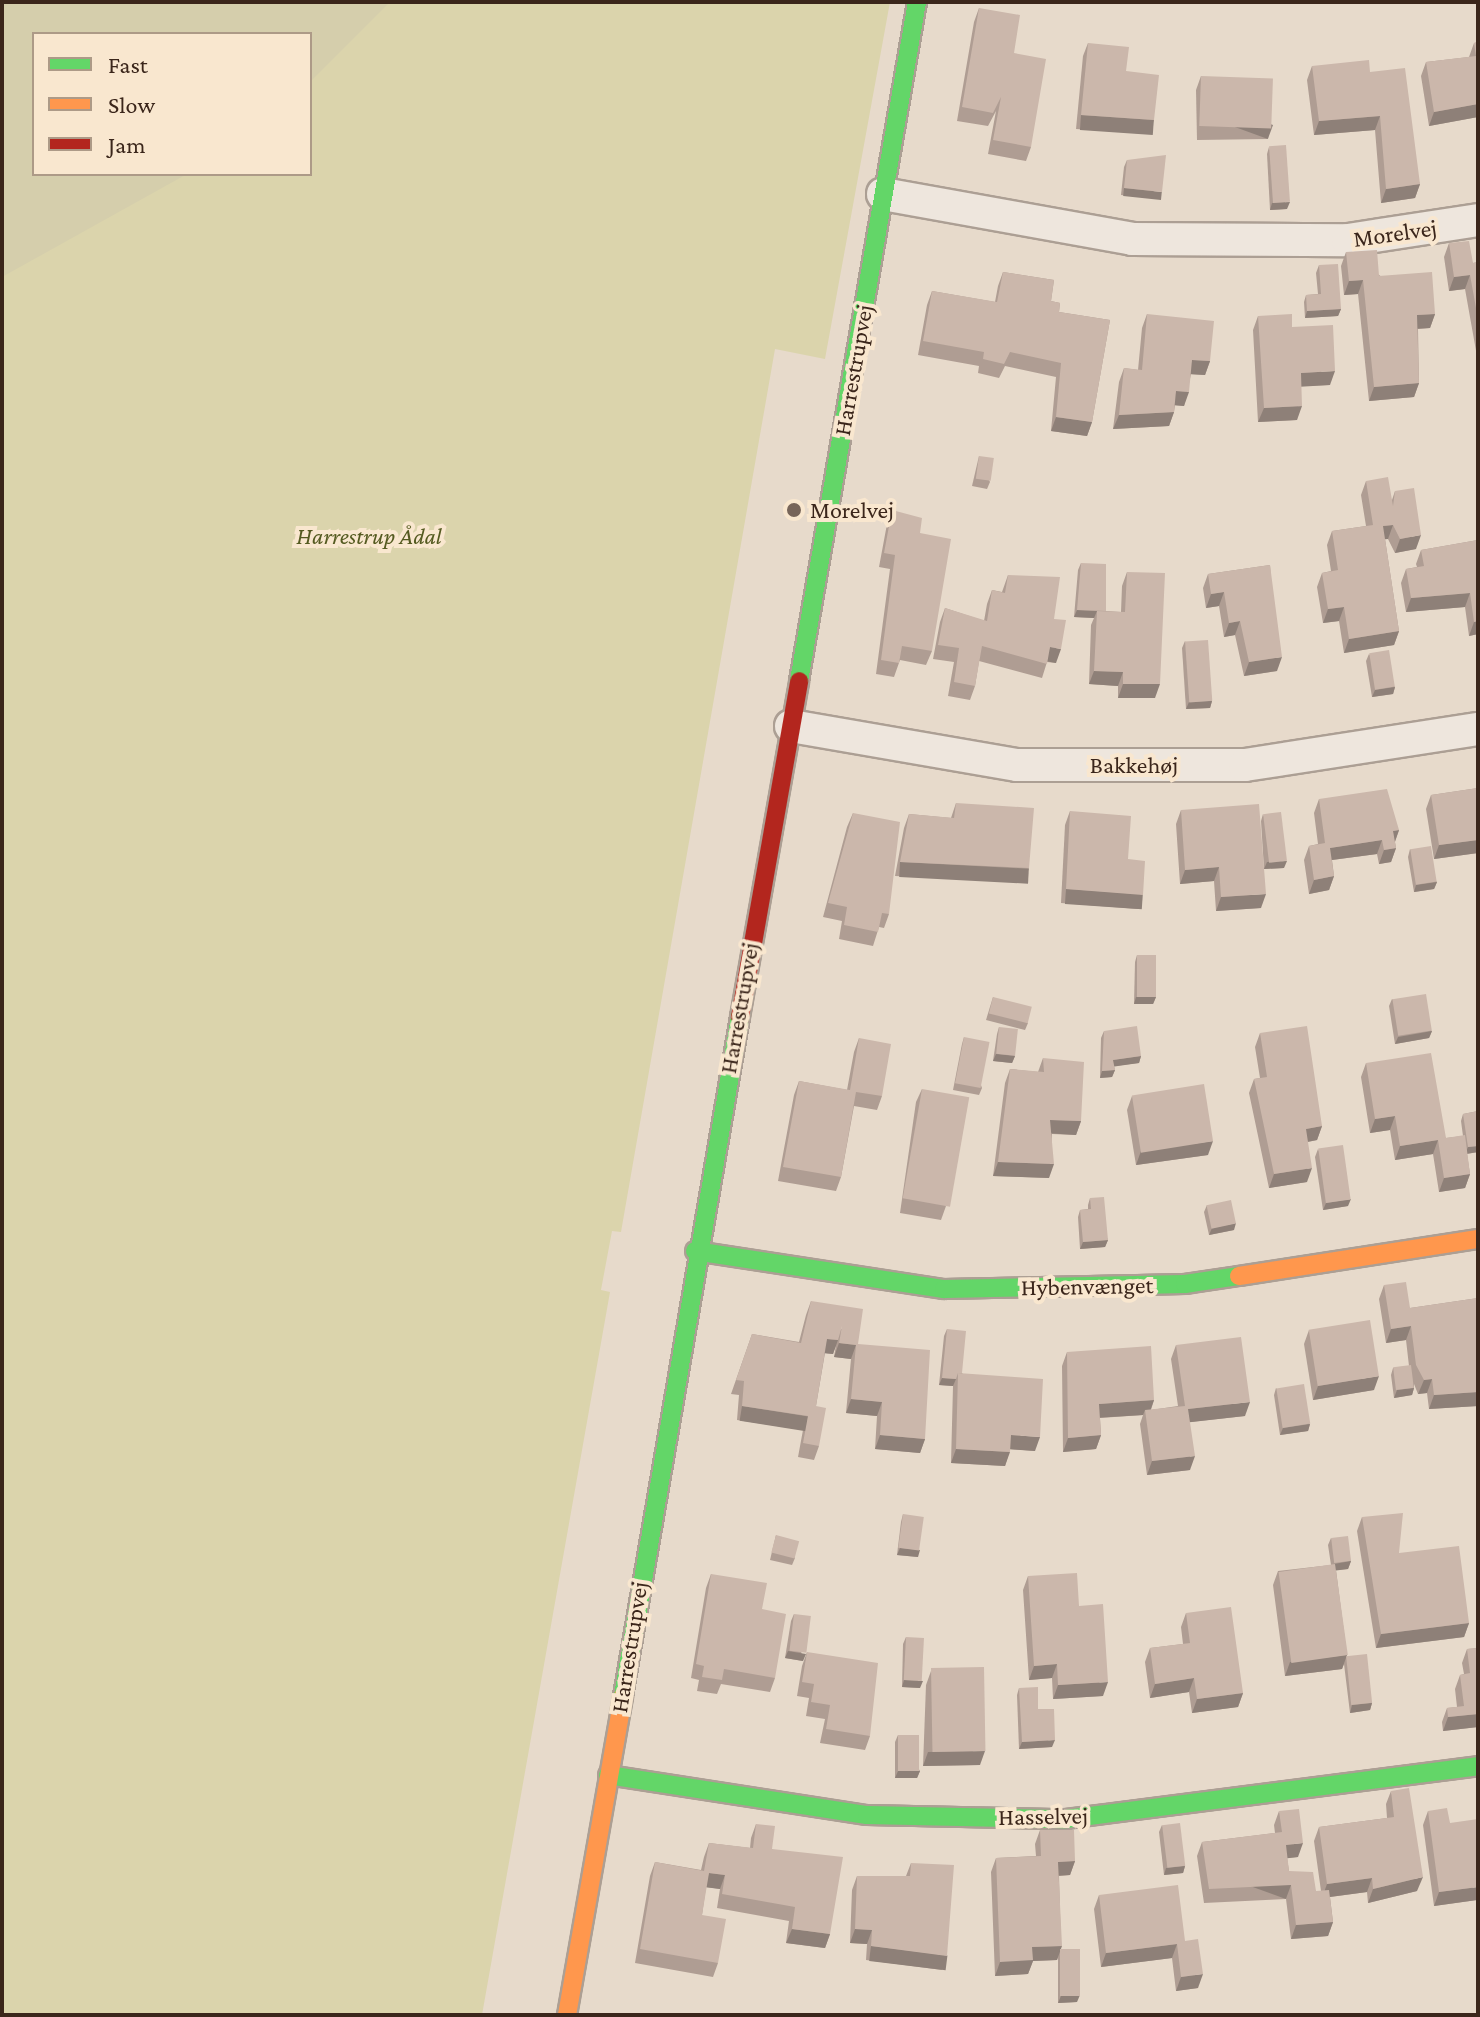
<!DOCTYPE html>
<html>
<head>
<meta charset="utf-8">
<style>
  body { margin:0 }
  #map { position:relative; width:1480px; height:2017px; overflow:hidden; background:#e7dacb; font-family:"Crimson Pro",serif }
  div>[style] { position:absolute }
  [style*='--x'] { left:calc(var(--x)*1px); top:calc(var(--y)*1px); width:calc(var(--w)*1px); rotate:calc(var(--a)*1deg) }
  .green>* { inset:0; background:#dbd4ac }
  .cemetery>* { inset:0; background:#d5ceac }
  .roads { filter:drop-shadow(2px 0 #ac9f94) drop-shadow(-2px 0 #ac9f94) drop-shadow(0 2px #ac9f94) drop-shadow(0 -2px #ac9f94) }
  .street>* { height:32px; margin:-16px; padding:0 16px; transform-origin:16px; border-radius:16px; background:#eee6dd }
  .fast>* { height:18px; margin:-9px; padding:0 9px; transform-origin:9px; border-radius:9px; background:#63d668 }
  .slow>* { height:18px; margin:-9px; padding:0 9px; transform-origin:9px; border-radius:9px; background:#ff974d }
  .jam>* { height:18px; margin:-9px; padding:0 9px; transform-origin:9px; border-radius:9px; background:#b3261e }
  .wall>* { inset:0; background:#af9d93 }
  .shaded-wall>* { inset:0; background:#8e8078; transform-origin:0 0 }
  .building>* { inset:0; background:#cbb7ab; transform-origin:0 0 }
  .dots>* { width:22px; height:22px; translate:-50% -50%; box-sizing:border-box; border:4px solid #f9e7cf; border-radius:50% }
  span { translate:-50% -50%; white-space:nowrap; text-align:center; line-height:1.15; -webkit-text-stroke:8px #f9e7cf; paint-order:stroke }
  .street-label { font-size:24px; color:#3b261b }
  .poi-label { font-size:24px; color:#3b261b }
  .left { translate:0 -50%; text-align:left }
  .park-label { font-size:24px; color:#545a20; font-style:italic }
  .frame { position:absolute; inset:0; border:4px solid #3b261b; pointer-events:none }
  .legend { position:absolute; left:32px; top:32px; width:280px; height:144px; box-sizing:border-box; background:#f9e7cf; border:2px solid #ad9a87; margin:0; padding:10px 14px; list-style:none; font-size:24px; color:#3b261b }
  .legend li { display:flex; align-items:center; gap:16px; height:40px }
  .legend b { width:40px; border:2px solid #ad9a87 }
</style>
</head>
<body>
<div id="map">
  <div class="green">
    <div style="clip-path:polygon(evenodd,2px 2px,890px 2px,825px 359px,775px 349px,621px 1232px,612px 1231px,601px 1290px,610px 1292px,482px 2015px,2px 2015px,2px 2px,34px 34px,310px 34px,310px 174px,34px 174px,34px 34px)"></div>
  </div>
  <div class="cemetery">
    <div style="clip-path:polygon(2px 2px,390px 2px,310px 82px,310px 34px,34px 34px,34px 174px,187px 174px,2px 277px)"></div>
  </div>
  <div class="roads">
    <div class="street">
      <div style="--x:883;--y:194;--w:253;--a:10.2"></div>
      <div style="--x:1132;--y:239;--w:216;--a:0.3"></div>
      <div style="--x:1348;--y:240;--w:132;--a:-8.7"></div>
      <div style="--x:791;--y:726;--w:229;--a:9.8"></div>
      <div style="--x:1017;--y:765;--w:228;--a:0"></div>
      <div style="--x:1245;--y:765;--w:236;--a:-8.8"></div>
    </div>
    <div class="fast">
      <div style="--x:799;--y:681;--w:689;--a:-80.14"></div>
      <div style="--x:695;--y:1251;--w:252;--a:8.7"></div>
      <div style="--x:944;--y:1289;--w:241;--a:-1.2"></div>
      <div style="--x:1185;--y:1284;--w:55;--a:-8.4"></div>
      <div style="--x:623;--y:1696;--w:689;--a:-80.22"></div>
      <div style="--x:608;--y:1775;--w:262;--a:8.8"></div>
      <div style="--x:867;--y:1815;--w:199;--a:1.2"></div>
      <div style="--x:1066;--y:1819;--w:415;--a:-7.3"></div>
    </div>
    <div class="slow">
      <div style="--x:1239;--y:1276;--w:242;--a:-8.8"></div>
      <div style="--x:567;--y:2015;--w:324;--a:-80"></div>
    </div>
    <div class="jam">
      <div style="--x:740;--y:1017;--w:341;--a:-80"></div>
    </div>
  </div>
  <div class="wall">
    <div style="clip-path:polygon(979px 8px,1014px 53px,1031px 147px,1026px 161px,988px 154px,996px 111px,988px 126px,957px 121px,974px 22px)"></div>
    <div style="clip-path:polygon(1478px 42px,1478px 117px,1429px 126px,1421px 76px,1426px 62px,1469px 57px,1474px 43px)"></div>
    <div style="clip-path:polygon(1088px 43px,1126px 71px,1154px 120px,1149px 134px,1076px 129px,1083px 56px)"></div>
    <div style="clip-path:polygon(1312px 66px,1370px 72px,1420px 184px,1415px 198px,1381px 203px,1375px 130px,1314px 135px,1307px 80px)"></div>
    <div style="clip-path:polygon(1201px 76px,1268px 139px,1197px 140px,1196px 90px)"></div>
    <div style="clip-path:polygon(1269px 147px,1287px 209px,1270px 210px,1267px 154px)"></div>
    <div style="clip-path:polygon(1127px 160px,1160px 199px,1121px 195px,1124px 167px)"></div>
    <div style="clip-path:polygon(1449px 243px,1473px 263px,1478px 262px,1478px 362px,1465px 289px,1449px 291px,1444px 257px)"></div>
    <div style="clip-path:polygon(1346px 252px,1435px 314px,1430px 328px,1418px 329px,1419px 383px,1414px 397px,1369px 401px,1358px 294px,1344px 295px,1341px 266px)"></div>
    <div style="clip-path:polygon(1319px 265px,1341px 309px,1338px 316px,1305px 318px,1304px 302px,1306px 295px,1318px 294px,1316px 273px)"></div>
    <div style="clip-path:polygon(1003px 272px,1054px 280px,1051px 301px,1060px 303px,1059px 312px,1110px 320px,1092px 422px,1087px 436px,1051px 431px,1056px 377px,1005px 366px,999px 378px,978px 373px,979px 366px,918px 355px,927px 305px,932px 291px,995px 302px,998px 286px)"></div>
    <div style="clip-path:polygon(1147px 314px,1210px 361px,1205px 375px,1191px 374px,1184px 406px,1175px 405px,1174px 412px,1169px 426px,1113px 429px,1119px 382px,1124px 368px,1138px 370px,1142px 328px)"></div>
    <div style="clip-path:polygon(1258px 316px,1292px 327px,1330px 385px,1301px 386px,1297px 420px,1258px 422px,1253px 330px)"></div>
    <div style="clip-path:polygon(979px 456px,990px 482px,987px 489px,972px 486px)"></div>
    <div style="clip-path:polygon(1366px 481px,1392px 500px,1395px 491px,1416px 549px,1395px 553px,1388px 539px,1385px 539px,1399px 631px,1394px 645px,1344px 653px,1339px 621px,1323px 623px,1317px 587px,1322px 573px,1331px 571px,1327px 545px,1332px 531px,1366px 526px,1361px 495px)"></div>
    <div style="clip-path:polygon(892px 510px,920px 533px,932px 651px,926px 665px,900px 660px,894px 677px,876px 674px,890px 569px,879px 567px,887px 524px)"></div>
    <div style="clip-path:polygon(1478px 540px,1478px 634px,1469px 636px,1465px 607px,1406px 612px,1401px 583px,1406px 569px,1417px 567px,1416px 564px,1421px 550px)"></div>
    <div style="clip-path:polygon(1081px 563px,1106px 611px,1121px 612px,1122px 586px,1127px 572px,1155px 698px,1118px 698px,1118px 686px,1089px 684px,1091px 625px,1094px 618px,1074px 617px,1078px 570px)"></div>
    <div style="clip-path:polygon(1270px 565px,1277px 671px,1244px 676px,1235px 635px,1224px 637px,1219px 606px,1206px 608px,1203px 588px,1208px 574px)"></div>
    <div style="clip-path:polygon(1008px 575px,1054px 619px,1056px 663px,1047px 662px,1042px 678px,979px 661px,975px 686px,970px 700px,948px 696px,954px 662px,933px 659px,940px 622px,945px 608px,984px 621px,987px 604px,992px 590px,1002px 592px)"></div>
    <div style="clip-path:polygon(1185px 641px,1212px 701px,1210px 708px,1186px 709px,1182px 648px)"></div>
    <div style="clip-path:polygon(1369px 654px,1395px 687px,1393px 694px,1372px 697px,1366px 661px)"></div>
    <div style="clip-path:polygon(1478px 788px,1478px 853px,1434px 859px,1426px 809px,1431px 795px)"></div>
    <div style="clip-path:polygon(1319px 799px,1399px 830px,1395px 842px,1396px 848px,1391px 862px,1379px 864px,1377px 854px,1332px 860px,1334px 876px,1329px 890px,1309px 894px,1304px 860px,1309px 846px,1318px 844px,1314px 813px)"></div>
    <div style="clip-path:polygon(956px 803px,1029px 868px,1024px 882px,895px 876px,904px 828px,909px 814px,951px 818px)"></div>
    <div style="clip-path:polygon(1181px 810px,1261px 908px,1216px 911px,1214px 881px,1180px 884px,1176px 824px)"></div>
    <div style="clip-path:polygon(1070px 811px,1128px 859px,1138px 909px,1061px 903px,1065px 825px)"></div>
    <div style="clip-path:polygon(853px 813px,889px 914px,884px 928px,879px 927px,873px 946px,839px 939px,842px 921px,823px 917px,847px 827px)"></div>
    <div style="clip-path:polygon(1263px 814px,1284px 868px,1264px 869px,1261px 821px)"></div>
    <div style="clip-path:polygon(1410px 849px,1437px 882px,1434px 889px,1414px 892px,1408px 857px)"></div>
    <div style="clip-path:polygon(1137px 955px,1156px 997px,1153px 1004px,1134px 1004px,1135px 962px)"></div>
    <div style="clip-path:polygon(993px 997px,1028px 1023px,1025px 1030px,986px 1020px)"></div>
    <div style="clip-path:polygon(1392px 999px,1432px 1031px,1429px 1038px,1395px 1044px,1389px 1006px)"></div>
    <div style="clip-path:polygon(999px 1027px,1015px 1056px,1012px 1063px,993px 1061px,997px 1034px)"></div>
    <div style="clip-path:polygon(1104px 1031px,1141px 1056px,1139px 1063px,1114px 1066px,1115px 1070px,1112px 1077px,1100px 1078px,1101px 1038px)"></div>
    <div style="clip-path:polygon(1260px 1033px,1322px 1126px,1317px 1140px,1308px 1142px,1307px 1182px,1269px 1188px,1249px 1093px,1254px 1079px,1260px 1078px,1255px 1047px)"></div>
    <div style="clip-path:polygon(964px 1037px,982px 1088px,979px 1095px,953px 1090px,962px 1044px)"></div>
    <div style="clip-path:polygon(859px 1038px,882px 1096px,877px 1110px,854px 1106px,841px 1177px,836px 1191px,778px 1181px,794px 1095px,799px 1081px,847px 1090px,854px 1052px)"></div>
    <div style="clip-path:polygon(1043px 1058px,1081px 1121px,1076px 1135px,1052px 1134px,1049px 1178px,993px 1176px,1005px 1083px,1010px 1069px,1038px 1072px)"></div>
    <div style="clip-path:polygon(1366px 1063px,1446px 1138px,1463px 1136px,1461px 1121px,1463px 1114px,1478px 1111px,1478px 1152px,1467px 1154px,1470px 1174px,1465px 1188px,1439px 1192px,1433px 1154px,1395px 1160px,1390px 1130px,1370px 1133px,1361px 1077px)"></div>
    <div style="clip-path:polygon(922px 1089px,946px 1206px,941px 1220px,900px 1213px,916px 1102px)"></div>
    <div style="clip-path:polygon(1132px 1096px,1208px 1155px,1136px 1165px,1127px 1110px)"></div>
    <div style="clip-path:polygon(1318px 1149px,1348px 1206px,1323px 1210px,1315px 1157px)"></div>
    <div style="clip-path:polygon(1090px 1198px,1108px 1240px,1105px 1247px,1080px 1249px,1078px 1217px,1080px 1210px,1088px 1209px,1088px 1205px)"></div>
    <div style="clip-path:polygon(1207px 1205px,1234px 1230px,1209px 1235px,1204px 1212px)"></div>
    <div style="clip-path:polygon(1384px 1285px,1410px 1308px,1478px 1298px,1478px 1406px,1429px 1409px,1427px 1393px,1418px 1394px,1414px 1384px,1414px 1388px,1412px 1395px,1394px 1398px,1391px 1375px,1393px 1368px,1409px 1366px,1406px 1340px,1386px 1343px,1379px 1299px)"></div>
    <div style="clip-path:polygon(811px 1301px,858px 1344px,925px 1439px,920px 1453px,875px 1449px,877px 1416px,846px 1413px,851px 1359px,834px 1357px,836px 1345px,833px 1354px,825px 1353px,816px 1406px,819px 1446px,814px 1460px,798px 1457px,803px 1430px,737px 1420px,739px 1395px,731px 1394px,752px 1334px,799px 1342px,806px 1315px)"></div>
    <div style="clip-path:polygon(947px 1329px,962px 1373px,1035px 1451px,1010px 1449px,1005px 1466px,951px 1463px,953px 1386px,939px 1385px,944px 1336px)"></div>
    <div style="clip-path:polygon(1309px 1330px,1374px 1390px,1313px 1400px,1304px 1344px)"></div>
    <div style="clip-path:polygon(1176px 1345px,1245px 1416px,1190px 1422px,1190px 1470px,1147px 1475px,1140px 1424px,1143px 1415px,1100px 1418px,1101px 1435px,1096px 1449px,1063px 1452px,1062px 1366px,1067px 1352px,1154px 1400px,1151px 1410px,1178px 1406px,1171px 1359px)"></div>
    <div style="clip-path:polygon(1276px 1388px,1310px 1424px,1308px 1431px,1280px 1435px,1274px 1395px)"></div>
    <div style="clip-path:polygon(903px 1514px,918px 1557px,897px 1555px,901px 1522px)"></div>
    <div style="clip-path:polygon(1362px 1517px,1469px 1623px,1464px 1637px,1376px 1648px,1357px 1531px)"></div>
    <div style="clip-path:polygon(776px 1535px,795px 1558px,792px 1565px,770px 1560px)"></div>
    <div style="clip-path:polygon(1331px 1538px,1351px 1561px,1348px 1569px,1336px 1570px,1347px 1656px,1372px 1703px,1370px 1710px,1350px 1713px,1344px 1664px,1342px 1669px,1285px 1676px,1273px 1585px,1278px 1571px,1331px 1565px,1328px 1545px)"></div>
    <div style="clip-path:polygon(711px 1574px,762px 1609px,775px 1678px,770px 1692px,721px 1684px,717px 1694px,697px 1691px,699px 1680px,691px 1678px,706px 1588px)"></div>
    <div style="clip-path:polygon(1028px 1576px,1079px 1606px,1103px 1696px,1053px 1699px,1052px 1678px,1029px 1680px,1023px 1590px)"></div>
    <div style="clip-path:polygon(1186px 1613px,1243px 1693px,1238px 1707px,1192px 1713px,1189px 1692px,1150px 1698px,1145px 1662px,1150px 1648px,1183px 1644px,1181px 1627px)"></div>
    <div style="clip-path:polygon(794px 1614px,803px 1661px,785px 1658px,791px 1621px)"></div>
    <div style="clip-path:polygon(906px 1637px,920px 1688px,902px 1687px,903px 1644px)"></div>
    <div style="clip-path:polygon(1478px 1648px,1478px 1727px,1443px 1731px,1442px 1722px,1447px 1708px,1457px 1707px,1455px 1689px,1460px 1675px,1464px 1674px,1462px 1663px,1467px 1649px)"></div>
    <div style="clip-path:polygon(807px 1652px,870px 1736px,865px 1750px,820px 1743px,825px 1719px,806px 1716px,809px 1698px,797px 1696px,802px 1666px)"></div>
    <div style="clip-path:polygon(931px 1671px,980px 1765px,923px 1766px,926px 1685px)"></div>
    <div style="clip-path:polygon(1019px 1688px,1052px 1747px,1019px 1749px,1017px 1695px)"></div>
    <div style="clip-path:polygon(898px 1735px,920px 1771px,917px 1778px,895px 1778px,895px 1742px)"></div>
    <div style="clip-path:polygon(1391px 1791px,1417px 1891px,1368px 1903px,1367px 1892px,1330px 1897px,1333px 1922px,1328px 1936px,1291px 1939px,1286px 1899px,1204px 1903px,1197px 1856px,1202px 1842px,1275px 1833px,1274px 1825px,1279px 1811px,1298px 1857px,1287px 1858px,1289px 1871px,1316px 1891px,1321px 1891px,1314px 1841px,1319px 1827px,1387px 1818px,1386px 1804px)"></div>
    <div style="clip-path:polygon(1428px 1811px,1450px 1823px,1477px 1900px,1434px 1906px,1423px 1825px)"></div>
    <div style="clip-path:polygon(756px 1824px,772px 1849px,830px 1934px,825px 1948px,786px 1943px,789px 1921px,717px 1908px,720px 1889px,706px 1887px,702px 1915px,718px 1963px,713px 1977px,635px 1963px,650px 1876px,655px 1862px,701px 1870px,704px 1857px,709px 1843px,750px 1848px,751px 1838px)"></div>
    <div style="clip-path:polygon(1162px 1825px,1185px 1866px,1183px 1873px,1164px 1875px,1159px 1832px)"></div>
    <div style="clip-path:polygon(1040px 1830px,1075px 1861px,1070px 1875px,1059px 1876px,1061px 1949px,1077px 2002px,1058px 2003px,1058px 1957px,1057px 1960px,1033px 1961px,1028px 1974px,995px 1976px,991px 1872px,996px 1858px,1036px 1856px,1035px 1844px)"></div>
    <div style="clip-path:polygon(911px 1863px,942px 1970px,866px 1960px,867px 1944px,850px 1943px,852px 1890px,857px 1876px,906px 1876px)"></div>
    <div style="clip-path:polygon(1099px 1895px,1185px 1941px,1198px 1988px,1176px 1991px,1172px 1958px,1101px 1967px,1094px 1909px)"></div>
  </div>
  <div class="shaded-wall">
    <div style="clip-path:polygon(1478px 104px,1478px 117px,1429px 126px,1434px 112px)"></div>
    <div style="left:1081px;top:115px;width:73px;height:15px;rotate:4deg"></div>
    <div style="clip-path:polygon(1380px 116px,1375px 130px,1314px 135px,1319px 121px)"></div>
    <div style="left:1273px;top:125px;width:15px;height:71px;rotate:110deg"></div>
    <div style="clip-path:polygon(1420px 184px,1415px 198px,1381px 203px,1386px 189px)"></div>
    <div style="left:1124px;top:188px;width:38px;height:8px;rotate:6deg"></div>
    <div style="clip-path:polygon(1290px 202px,1287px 209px,1270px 210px,1272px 203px)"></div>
    <div style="clip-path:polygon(1470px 275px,1465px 289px,1449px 291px,1454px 277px)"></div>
    <div style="clip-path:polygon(1363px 280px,1358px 294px,1344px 295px,1349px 281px)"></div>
    <div style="clip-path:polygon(1341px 309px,1338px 316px,1305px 318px,1307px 311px)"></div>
    <div style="clip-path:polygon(1435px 314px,1430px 328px,1412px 329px,1417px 315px)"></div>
    <div style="clip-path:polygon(1192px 360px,1210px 361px,1205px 375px,1187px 374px)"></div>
    <div style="clip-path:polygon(1335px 371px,1330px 385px,1296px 387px,1301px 373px)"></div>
    <div style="clip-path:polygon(1419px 383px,1414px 397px,1369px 401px,1374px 387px)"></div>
    <div style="clip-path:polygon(1176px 391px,1189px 392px,1184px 406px,1171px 405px)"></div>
    <div style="clip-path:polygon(1302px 406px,1297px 420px,1258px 422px,1264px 408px)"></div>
    <div style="clip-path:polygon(1174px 412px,1169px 426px,1113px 429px,1119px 415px)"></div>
    <div style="clip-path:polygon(1056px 417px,1092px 422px,1087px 436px,1051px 431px)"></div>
    <div style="clip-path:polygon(1393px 525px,1388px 539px,1378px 540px,1383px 526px)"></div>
    <div style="clip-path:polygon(1421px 535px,1416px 549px,1395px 553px,1400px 539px)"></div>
    <div style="clip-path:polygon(1224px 592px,1219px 606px,1206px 608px,1211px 594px)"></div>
    <div style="clip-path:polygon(1470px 593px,1465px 607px,1406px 612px,1411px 598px)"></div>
    <div style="clip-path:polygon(1344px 607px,1339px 621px,1323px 623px,1328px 609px)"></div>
    <div style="clip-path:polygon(1077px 610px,1097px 611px,1094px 618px,1074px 617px)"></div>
    <div style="clip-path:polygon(1240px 621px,1235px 635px,1224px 637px,1229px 623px)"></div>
    <div style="clip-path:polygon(1478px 621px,1478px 634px,1469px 636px,1474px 622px)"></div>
    <div style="clip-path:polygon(1399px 631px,1394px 645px,1344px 653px,1349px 639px)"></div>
    <div style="clip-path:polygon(1050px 647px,1061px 649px,1056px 663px,1045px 661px)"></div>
    <div style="clip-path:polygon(1282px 657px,1277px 671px,1244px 676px,1249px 662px)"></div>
    <div style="clip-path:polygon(1094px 671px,1123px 672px,1118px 686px,1089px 684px)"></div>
    <div style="clip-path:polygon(1123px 684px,1160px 684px,1155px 698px,1118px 698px)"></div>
    <div style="clip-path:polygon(1395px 687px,1393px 694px,1372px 697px,1375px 690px)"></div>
    <div style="clip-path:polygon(1212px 701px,1210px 708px,1186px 709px,1189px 702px)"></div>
    <div style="clip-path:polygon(1399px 830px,1394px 844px,1393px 831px)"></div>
    <div style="clip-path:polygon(1382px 840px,1377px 854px,1324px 861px,1330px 848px)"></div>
    <div style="clip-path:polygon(1478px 840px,1478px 853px,1434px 859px,1439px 845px)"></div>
    <div style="clip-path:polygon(1396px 848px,1391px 862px,1379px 864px,1384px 850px)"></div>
    <div style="clip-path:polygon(1287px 861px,1284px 868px,1264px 869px,1267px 862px)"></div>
    <div style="left:900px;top:862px;width:129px;height:15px;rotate:3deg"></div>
    <div style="clip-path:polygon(1219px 867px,1214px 881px,1180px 884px,1185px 870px)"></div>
    <div style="clip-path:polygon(1334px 876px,1329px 890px,1309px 894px,1314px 880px)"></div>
    <div style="clip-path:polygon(1437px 882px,1434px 889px,1414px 892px,1416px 885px)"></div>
    <div style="left:1066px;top:889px;width:77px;height:15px;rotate:4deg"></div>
    <div style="clip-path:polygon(1266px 894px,1261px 908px,1216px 911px,1221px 897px)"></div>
    <div style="clip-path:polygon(1136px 997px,1156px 997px,1153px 1004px,1134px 1004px)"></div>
    <div style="clip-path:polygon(1432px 1031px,1429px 1038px,1395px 1044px,1398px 1037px)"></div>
    <div style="clip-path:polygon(996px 1054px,1015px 1056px,1012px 1063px,993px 1061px)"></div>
    <div style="clip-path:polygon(1141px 1056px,1139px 1063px,1111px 1067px,1113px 1060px)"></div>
    <div style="clip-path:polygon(1115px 1070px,1112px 1077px,1100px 1078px,1102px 1071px)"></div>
    <div style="clip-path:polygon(1395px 1116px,1390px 1130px,1370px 1133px,1375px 1119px)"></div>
    <div style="clip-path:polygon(1050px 1120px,1081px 1121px,1076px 1135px,1045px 1133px)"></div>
    <div style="clip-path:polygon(1322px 1126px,1317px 1140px,1301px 1143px,1306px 1129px)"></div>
    <div style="clip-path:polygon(1438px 1140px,1433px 1154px,1395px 1160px,1400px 1146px)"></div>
    <div style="clip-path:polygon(1213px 1141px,1208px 1155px,1136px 1165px,1141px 1151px)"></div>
    <div style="clip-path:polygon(1478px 1146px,1478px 1152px,1465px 1154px,1468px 1147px)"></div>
    <div style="clip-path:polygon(998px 1162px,1054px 1164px,1049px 1178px,993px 1176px)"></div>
    <div style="clip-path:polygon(1312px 1168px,1307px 1182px,1269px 1188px,1274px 1174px)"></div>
    <div style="clip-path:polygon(1470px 1174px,1465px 1188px,1439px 1192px,1444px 1178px)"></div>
    <div style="clip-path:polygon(1351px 1199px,1348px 1206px,1323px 1210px,1326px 1203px)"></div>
    <div style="clip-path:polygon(1236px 1223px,1234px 1230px,1209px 1235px,1212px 1228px)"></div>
    <div style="clip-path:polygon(1108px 1240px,1105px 1247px,1080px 1249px,1083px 1242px)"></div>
    <div style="clip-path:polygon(1411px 1326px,1406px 1340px,1386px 1343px,1391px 1329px)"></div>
    <div style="clip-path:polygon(827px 1339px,838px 1340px,833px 1354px,822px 1353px)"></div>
    <div style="clip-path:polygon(839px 1343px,856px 1345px,851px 1359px,834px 1357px)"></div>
    <div style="clip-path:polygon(1379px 1376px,1374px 1390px,1313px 1400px,1318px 1386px)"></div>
    <div style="clip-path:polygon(942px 1378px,956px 1379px,953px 1386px,939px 1385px)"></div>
    <div style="clip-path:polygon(1432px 1379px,1427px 1393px,1418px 1394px,1424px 1380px)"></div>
    <div style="clip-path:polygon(1414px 1388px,1412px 1395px,1394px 1398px,1397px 1390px)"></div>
    <div style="clip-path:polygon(1478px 1392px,1478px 1406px,1429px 1409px,1434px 1395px)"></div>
    <div style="clip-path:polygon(851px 1399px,882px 1402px,877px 1416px,846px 1413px)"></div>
    <div style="clip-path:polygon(1154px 1400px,1149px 1414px,1145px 1410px,1143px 1415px,1094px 1418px,1099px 1404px)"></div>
    <div style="clip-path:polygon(1250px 1402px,1245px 1416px,1183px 1423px,1188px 1409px)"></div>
    <div style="left:742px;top:1406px;width:67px;height:15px;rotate:9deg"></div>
    <div style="clip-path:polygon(1310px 1424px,1308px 1431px,1280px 1435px,1283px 1428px)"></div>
    <div style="clip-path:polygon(880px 1435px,925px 1439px,920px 1453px,875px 1449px)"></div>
    <div style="clip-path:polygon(1011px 1435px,1040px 1437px,1035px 1451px,1006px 1449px)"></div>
    <div style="clip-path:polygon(1101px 1435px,1096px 1449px,1063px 1452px,1068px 1438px)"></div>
    <div style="clip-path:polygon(956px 1449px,1010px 1452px,1005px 1466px,951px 1463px)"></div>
    <div style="clip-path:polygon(1195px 1456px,1190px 1470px,1147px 1475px,1152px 1461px)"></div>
    <div style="clip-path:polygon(900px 1548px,920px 1550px,918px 1557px,897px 1555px)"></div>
    <div style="clip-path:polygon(1351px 1561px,1348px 1569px,1332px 1571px,1334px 1564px)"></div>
    <div style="clip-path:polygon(1469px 1623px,1464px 1637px,1376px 1648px,1381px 1634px)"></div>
    <div style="clip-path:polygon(788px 1651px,806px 1654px,803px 1661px,785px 1658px)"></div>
    <div style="clip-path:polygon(1347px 1655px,1342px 1669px,1285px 1676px,1290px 1662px)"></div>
    <div style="clip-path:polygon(1057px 1664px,1052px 1678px,1029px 1680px,1034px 1666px)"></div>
    <div style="clip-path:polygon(1194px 1678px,1189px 1692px,1150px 1698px,1155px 1684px)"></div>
    <div style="clip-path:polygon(904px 1680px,923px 1681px,920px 1688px,902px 1687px)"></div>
    <div style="clip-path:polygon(1108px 1682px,1103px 1696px,1053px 1699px,1058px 1685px)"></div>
    <div style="clip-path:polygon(1243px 1693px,1238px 1707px,1192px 1713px,1197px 1699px)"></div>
    <div style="clip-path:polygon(1372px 1703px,1370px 1710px,1350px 1713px,1352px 1705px)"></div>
    <div style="clip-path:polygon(1478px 1714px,1478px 1727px,1443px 1731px,1448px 1717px)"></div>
    <div style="clip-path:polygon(1055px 1740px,1052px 1747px,1019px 1749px,1022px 1742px)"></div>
    <div style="clip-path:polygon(985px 1751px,980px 1765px,923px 1766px,928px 1752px)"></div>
    <div style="clip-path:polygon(898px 1771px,920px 1771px,917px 1778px,895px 1778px)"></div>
    <div style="clip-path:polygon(1303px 1843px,1298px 1857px,1281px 1859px,1286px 1845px)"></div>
    <div style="clip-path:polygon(1075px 1861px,1070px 1875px,1053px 1876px,1058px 1862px)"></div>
    <div style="clip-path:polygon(1185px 1866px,1183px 1873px,1164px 1875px,1166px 1868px)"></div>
    <div style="clip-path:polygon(709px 1873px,725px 1875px,720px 1889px,704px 1887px)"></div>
    <div style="clip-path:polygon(1423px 1877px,1417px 1891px,1368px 1903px,1373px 1889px)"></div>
    <div style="clip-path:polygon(1372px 1878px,1367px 1892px,1322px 1898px,1327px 1884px)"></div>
    <div style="left:1291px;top:1885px;width:15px;height:82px;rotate:110deg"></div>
    <div style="clip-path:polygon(1478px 1887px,1477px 1900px,1434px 1906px,1439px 1892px)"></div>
    <div style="clip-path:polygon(1333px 1922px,1328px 1936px,1291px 1939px,1296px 1925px)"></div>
    <div style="clip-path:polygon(792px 1929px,830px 1934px,825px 1948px,786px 1943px)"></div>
    <div style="clip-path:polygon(855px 1929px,872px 1930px,867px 1944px,850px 1943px)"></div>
    <div style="clip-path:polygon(1177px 1944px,1172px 1958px,1101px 1967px,1106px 1953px)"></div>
    <div style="left:871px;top:1946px;width:77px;height:15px;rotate:7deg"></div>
    <div style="clip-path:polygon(1062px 1946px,1057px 1960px,1033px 1961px,1028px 1974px,995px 1976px,1000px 1962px,1032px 1947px)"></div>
    <div style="clip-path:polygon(1203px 1974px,1198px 1988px,1176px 1991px,1181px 1977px)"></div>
    <div style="clip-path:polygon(1080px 1995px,1077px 2002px,1058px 2003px,1061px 1996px)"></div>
  </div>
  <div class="building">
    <div style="clip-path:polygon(979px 8px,1020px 15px,1014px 53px,1046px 59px,1031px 147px,993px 140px,1001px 97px,993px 113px,962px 107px)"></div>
    <div style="clip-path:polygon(1478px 42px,1478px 104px,1434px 112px,1426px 62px,1476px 56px,1474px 43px)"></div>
    <div style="clip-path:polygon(1088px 43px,1129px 47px,1126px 71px,1159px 75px,1154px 120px,1081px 115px)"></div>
    <div style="clip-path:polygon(1369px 60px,1370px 72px,1405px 68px,1420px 184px,1386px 189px,1380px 116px,1319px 121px,1312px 66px)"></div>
    <div style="left:1201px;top:76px;width:72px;height:50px;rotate:2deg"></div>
    <div style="left:1286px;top:145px;width:57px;height:17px;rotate:86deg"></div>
    <div style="clip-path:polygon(1166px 155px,1162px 192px,1124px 188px,1127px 160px)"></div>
    <div style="clip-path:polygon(1469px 241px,1473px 263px,1478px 262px,1478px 319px,1470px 275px,1454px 277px,1449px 243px)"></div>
    <div style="clip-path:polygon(1377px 250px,1379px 276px,1432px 272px,1435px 314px,1417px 315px,1419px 383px,1374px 387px,1363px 280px,1349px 281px,1346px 252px)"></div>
    <div style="clip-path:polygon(1338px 264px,1341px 309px,1307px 311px,1306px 295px,1321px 294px,1319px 265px)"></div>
    <div style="clip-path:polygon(1003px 272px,1054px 280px,1051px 301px,1060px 303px,1059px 312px,1110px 320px,1092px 422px,1056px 417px,1061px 363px,1010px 352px,1004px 364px,983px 359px,984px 352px,923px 341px,932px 291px,997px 302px)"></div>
    <div style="clip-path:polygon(1147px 314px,1214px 321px,1210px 361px,1192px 360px,1189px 392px,1176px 391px,1174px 412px,1119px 415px,1124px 368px,1142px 370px)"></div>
    <div style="clip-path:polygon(1292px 314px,1292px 327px,1333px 325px,1335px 371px,1301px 373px,1302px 406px,1264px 408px,1258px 316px)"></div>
    <div style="left:979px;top:456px;width:15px;height:23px;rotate:8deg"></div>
    <div style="clip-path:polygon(1388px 477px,1393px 506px,1395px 491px,1414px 488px,1421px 535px,1400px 539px,1393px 525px,1383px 526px,1399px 631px,1349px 639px,1344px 607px,1328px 609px,1322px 573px,1338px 570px,1332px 531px,1373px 525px,1366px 481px)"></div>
    <div style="clip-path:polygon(892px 510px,922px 518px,920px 533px,951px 539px,932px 651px,902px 646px,899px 663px,881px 660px,895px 555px,884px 553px)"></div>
    <div style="clip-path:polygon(1478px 540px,1478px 621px,1474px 622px,1470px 593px,1411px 598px,1406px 569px,1424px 566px,1421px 550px)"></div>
    <div style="clip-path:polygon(1081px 563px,1106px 564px,1106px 611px,1077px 610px)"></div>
    <div style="clip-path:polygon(1270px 565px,1282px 657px,1249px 662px,1240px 621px,1229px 623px,1224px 592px,1211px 594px,1208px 574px)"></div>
    <div style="clip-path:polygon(1127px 572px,1165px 573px,1160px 684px,1123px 684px,1123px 672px,1094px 671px,1097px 611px,1125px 612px)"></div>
    <div style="clip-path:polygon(1008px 575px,1060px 577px,1054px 619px,1066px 620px,1061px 649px,1050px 647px,1047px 664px,982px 646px,975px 686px,954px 682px,959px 648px,938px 645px,945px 608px,987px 621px,992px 590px,1005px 593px)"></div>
    <div style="left:1208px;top:640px;width:61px;height:23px;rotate:86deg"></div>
    <div style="left:1389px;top:650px;width:37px;height:20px;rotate:81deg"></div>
    <div style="clip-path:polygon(1478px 788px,1478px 840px,1439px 845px,1431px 795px)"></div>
    <div style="clip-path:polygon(1387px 789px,1399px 830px,1393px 831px,1396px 848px,1384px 850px,1382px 840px,1330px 848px,1334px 876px,1314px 880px,1309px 846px,1325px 843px,1319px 799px)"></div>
    <div style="clip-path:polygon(956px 803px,1034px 808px,1029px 868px,900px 862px,909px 814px,954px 818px)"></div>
    <div style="clip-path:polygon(1259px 804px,1266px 894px,1221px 897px,1219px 867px,1185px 870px,1181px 810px)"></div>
    <div style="clip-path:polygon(1070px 811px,1131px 816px,1128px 859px,1145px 861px,1143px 895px,1066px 889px)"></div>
    <div style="left:1281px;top:812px;width:49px;height:18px;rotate:83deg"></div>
    <div style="clip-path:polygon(853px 813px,900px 822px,889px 914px,882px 913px,878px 932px,844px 925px,847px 907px,828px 903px)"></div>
    <div style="left:1431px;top:846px;width:36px;height:21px;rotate:81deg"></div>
    <div style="left:1137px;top:955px;width:19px;height:42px"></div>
    <div style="left:1426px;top:994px;width:37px;height:34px;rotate:81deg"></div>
    <div style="left:993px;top:997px;width:40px;height:17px;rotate:14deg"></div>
    <div style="clip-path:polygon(1137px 1026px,1141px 1056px,1113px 1060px,1115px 1070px,1102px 1071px,1104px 1031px)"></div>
    <div style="clip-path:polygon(1307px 1026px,1322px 1126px,1306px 1129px,1312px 1168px,1274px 1174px,1254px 1079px,1267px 1077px,1260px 1033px)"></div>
    <div style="left:999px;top:1027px;width:19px;height:27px;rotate:6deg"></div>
    <div style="left:964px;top:1037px;width:26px;height:47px;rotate:11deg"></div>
    <div style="clip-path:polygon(859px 1038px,891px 1044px,882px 1096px,856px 1092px,841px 1177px,783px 1167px,799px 1081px,850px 1090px)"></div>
    <div style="clip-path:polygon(1431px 1053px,1446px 1138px,1465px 1135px,1470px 1174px,1444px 1178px,1438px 1140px,1400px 1146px,1395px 1116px,1375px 1119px,1366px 1063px)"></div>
    <div style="clip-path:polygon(1043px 1058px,1084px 1062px,1081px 1121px,1050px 1120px,1054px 1164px,998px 1162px,1010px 1069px,1044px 1072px)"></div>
    <div style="left:1204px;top:1084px;width:58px;height:73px;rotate:81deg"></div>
    <div style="left:922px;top:1089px;width:48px;height:111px;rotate:10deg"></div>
    <div style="clip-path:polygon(1478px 1111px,1478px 1146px,1468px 1147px,1463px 1114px)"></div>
    <div style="left:1343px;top:1145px;width:55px;height:25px;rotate:82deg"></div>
    <div style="clip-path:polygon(1104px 1197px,1108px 1240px,1083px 1242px,1080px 1210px,1091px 1209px,1090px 1198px)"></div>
    <div style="left:1231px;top:1200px;width:24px;height:25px;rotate:78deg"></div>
    <div style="clip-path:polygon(1406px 1282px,1410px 1308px,1478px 1298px,1478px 1392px,1434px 1395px,1432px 1379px,1424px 1380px,1416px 1365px,1411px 1326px,1391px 1329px,1384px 1285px)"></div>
    <div style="clip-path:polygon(811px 1301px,863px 1309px,858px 1344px,930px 1350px,925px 1439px,880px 1435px,882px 1402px,851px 1399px,856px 1345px,839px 1343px,842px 1326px,838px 1340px,827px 1339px,816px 1406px,826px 1408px,819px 1446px,803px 1443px,808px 1416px,742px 1406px,744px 1381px,736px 1380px,752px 1334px,801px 1343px)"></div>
    <div style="left:1370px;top:1320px;width:57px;height:62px;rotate:81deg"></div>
    <div style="clip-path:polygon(947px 1329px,966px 1331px,962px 1373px,958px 1373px,956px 1379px,942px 1378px)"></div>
    <div style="clip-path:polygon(1241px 1337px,1250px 1402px,1188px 1409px,1195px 1456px,1152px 1461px,1145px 1410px,1185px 1406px,1176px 1345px)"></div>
    <div style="clip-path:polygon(1151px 1346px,1154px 1400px,1099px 1404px,1101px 1435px,1068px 1438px,1067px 1352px)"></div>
    <div style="left:1411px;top:1365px;width:23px;height:18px;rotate:83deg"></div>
    <div style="clip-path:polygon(958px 1373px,1043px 1379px,1040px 1437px,1011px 1435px,1010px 1452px,956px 1449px)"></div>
    <div style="left:1304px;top:1384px;width:40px;height:28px;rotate:81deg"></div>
    <div style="clip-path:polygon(1403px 1513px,1399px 1553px,1459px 1546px,1469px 1623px,1381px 1634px,1362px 1517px)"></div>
    <div style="left:903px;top:1514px;width:21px;height:34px;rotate:8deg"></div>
    <div style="left:776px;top:1535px;width:24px;height:18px;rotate:15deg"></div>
    <div style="left:1348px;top:1536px;width:25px;height:17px;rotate:83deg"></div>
    <div style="left:1335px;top:1564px;width:92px;height:57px;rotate:82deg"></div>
    <div style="clip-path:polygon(1077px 1573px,1079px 1606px,1103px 1604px,1108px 1682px,1058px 1685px,1057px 1664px,1034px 1666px,1028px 1576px)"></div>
    <div style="clip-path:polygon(711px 1574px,767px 1583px,762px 1609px,786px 1614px,775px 1678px,724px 1669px,722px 1680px,702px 1677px,704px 1666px,696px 1664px)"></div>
    <div style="clip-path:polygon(1231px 1607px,1243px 1693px,1197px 1699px,1194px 1678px,1155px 1684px,1150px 1648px,1190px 1643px,1186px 1613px)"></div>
    <div style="left:794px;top:1614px;width:17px;height:37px;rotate:7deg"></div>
    <div style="left:906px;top:1637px;width:18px;height:43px;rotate:3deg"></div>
    <div style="clip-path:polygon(1478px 1648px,1478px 1714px,1448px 1717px,1447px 1708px,1464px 1706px,1460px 1675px,1470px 1673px,1467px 1649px)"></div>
    <div style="clip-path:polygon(807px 1652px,878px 1663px,870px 1736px,826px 1729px,830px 1705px,811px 1702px,814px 1684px,802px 1682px)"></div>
    <div style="left:1367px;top:1654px;width:49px;height:21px;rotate:84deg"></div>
    <div style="left:984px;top:1667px;width:84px;height:53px;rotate:89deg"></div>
    <div style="clip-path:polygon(1038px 1687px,1038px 1709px,1054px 1709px,1055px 1740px,1022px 1742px,1019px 1688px)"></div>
    <div style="left:898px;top:1735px;width:21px;height:36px"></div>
    <div style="clip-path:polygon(1409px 1788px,1423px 1877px,1373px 1889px,1372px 1878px,1327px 1884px,1319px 1827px,1394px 1817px,1391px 1791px)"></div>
    <div style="clip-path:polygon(1447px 1808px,1450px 1823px,1478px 1819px,1478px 1887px,1439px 1892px,1428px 1811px)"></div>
    <div style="clip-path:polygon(1299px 1809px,1303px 1843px,1286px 1845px,1289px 1871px,1313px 1872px,1316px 1891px,1329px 1890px,1333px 1922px,1296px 1925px,1291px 1885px,1209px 1889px,1202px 1842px,1282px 1832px,1279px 1811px)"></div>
    <div style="left:1180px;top:1823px;width:43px;height:18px;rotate:83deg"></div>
    <div style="clip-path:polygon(756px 1824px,775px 1826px,772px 1849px,843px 1857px,830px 1934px,792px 1929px,795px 1907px,722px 1894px,725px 1875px,709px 1873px,702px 1915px,726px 1919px,718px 1963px,640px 1949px,655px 1862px,704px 1871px,709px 1843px,753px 1848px)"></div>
    <div style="clip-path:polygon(1040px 1830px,1074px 1830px,1075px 1861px,1058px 1862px,1062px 1946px,1032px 1947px,1033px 1960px,1000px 1962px,996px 1858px,1041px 1856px)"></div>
    <div style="clip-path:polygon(911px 1863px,954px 1865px,947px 1956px,871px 1946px,872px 1930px,855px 1929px,857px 1876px,910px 1876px)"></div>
    <div style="clip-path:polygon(1178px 1885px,1185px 1941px,1198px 1939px,1203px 1974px,1181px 1977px,1177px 1944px,1106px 1953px,1099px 1895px)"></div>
    <div style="left:1060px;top:1949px;width:20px;height:47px"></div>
  </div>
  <div class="dots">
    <div style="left:794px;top:510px;background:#776559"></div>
  </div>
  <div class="street-label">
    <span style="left:1395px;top:233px;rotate:-8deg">Morelvej</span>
    <span style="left:853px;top:370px;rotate:-80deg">Harrestrupvej</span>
    <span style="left:1134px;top:765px">Bakkehøj</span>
    <span style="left:739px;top:1008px;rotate:-80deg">Harrestrupvej</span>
    <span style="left:1087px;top:1286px;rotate:-1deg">Hybenvænget</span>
    <span style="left:629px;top:1647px;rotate:-81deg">Harrestrupvej</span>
    <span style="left:1043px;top:1816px;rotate:-1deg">Hasselvej</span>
  </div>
  <div class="poi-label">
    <span class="left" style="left:810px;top:510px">Morelvej</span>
  </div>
  <div class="park-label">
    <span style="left:369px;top:536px">Harrestrup Ådal</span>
  </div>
  <div class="frame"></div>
  <ul class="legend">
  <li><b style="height:10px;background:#63d668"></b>Fast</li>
  <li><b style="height:10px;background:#ff974d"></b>Slow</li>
  <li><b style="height:10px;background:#b3261e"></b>Jam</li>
  </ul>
</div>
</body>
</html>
